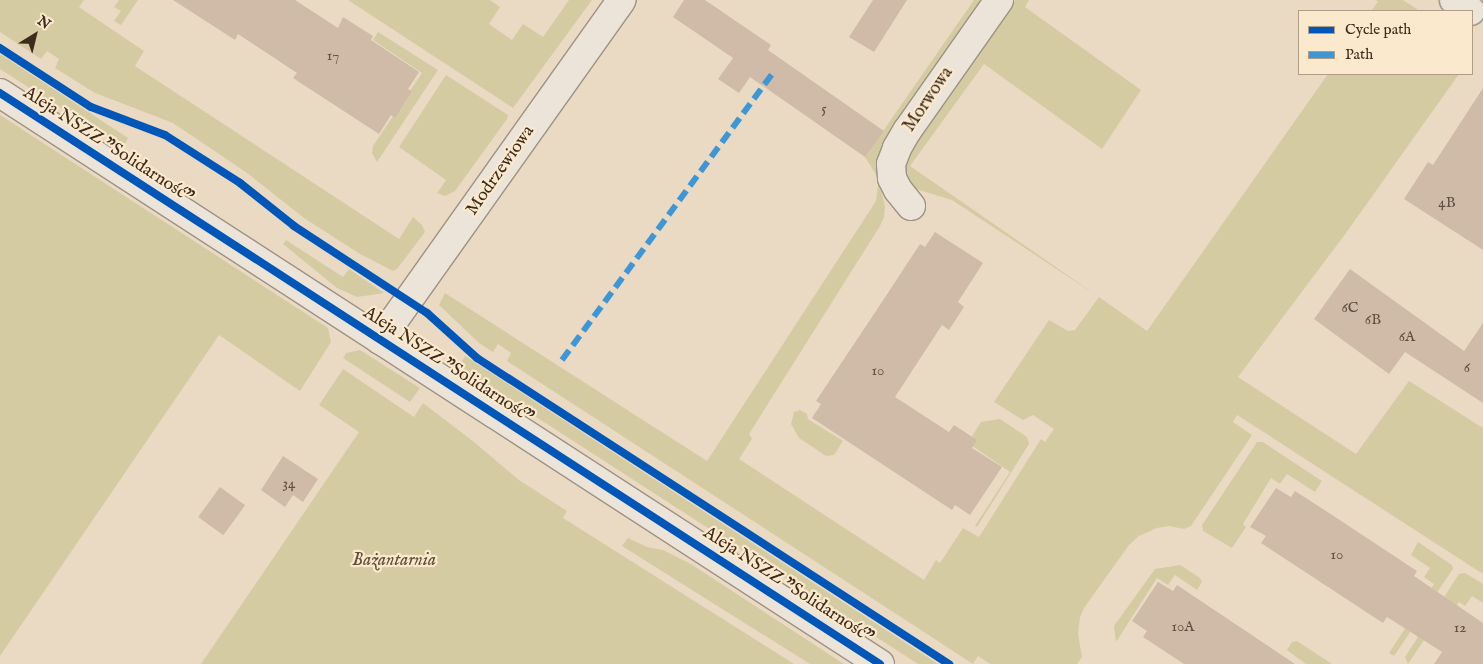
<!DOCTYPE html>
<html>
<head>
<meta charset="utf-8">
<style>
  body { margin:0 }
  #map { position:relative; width:1483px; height:664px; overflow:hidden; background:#eadac3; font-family:"IM FELL English",serif }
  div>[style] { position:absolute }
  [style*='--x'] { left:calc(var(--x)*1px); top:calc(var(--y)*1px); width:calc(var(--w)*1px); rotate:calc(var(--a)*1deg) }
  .green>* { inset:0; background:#d5cba3 }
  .building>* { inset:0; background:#d0bba9; transform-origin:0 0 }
  .roads { filter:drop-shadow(1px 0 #9e9284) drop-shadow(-1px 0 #9e9284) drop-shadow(0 1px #9e9284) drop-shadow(0 -1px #9e9284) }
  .minor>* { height:28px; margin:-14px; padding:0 14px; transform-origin:14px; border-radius:14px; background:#ece4d9 }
  .tertiary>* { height:28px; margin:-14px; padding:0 14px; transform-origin:14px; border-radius:14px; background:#ece4d9 }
  .quiet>* { height:6px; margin-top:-3px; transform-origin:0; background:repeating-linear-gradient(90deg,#3f96d5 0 12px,transparent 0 18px) }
  .cycleway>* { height:8px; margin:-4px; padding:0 4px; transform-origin:4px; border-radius:4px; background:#0057b8 }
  span { translate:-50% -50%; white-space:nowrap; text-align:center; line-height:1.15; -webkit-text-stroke:4.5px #fbe9ce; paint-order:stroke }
  .number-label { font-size:15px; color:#624f40 }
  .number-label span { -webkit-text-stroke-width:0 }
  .street-label { font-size:18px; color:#3d2b1d }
  .park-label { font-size:18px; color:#5f5038; font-style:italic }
  .legend { position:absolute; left:1298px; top:10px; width:175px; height:65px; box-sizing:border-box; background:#fbe9ce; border:1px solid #af9d87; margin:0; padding:6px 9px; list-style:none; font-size:15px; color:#3d2b1d }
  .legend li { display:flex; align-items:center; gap:10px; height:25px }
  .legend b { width:25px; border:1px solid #af9d87 }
  .north { position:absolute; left:10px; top:10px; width:50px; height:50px; -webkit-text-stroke:4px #fbe9ce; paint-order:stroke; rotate:36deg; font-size:14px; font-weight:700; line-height:20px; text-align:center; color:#3d2b1d }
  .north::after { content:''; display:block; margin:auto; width:18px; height:22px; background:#3d2b1d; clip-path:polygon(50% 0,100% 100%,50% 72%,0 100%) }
</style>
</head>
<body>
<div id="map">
  <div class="green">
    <div style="clip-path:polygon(0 0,84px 0,79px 7px,144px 51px,135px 66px,399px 239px,413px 217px,422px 225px,425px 232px,397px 269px,393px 271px,360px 254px,304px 218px,247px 173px,173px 123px,95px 93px,55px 68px,59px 59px,47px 51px,41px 59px,0 32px)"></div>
    <div style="clip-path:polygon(119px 0,138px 0,121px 25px,114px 21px,121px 11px,114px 7px)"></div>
    <div style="clip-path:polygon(348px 0,490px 0,500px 7px,489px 24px,512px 40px,523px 24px,543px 37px,569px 0,592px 0,513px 108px)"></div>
    <div style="clip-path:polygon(974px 0,983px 0,887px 138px,877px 158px,876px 168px,879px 179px,885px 207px,884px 217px,880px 226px,749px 434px,752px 439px,739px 459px,924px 580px,936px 560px,940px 563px,963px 528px,979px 537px,1041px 439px,1045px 442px,1054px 429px,1033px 415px,1023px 420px,994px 402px,1049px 320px,1068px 331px,1075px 330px,1099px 297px,952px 200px,916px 189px,910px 183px,904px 169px,912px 145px,1015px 0,1029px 0,1025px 7px,1141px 90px,1102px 149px,984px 64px,910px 166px,1099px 297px,1147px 331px,1328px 74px,1459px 74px,1346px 233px,1238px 377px,1356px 454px,1409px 381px,1483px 428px,1483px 574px,1237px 415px,1233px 422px,1252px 435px,1191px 526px,1184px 529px,1169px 526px,1157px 528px,1139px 536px,1129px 545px,1084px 608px,1080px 617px,1078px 634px,1082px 657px,1077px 664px,990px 664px,978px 656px,973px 664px,507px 361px,511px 353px,498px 344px,493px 352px,479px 343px,439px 305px,445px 293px,707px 461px,876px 201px,879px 179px,865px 157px)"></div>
    <div style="clip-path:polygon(1376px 0,1403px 0,1420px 11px,1371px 11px,1378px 2px)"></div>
    <div style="clip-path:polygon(378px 32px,438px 70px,377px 162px,372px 153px,373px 146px,422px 73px,373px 40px)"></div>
    <div style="clip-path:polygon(0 54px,128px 138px,125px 144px,87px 125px,0 69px)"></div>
    <div style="clip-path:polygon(446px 75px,508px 115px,507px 119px,455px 191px,445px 196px,437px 193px,446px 180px,399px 147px)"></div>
    <div style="clip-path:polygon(0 115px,328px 328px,331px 342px,300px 391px,219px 335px,0 656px)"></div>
    <div style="clip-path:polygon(286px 240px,343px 277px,349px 269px,384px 293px,357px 297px,337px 288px,283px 244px)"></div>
    <div style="clip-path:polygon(360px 350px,420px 388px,410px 402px,343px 358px,346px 353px)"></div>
    <div style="clip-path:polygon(465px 356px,938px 664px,918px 664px,459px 367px)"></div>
    <div style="clip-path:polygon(343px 369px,414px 417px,423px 403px,474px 442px,519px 480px,567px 511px,563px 518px,794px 664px,201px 664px,359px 432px,319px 405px)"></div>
    <div style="clip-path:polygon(800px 410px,807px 414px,808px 419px,843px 441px,834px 455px,826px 456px,799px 438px,791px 424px,794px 412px)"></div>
    <div style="clip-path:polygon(1000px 419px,1027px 437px,1029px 444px,977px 527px,975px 526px,1010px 472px,968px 443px,981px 422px)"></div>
    <div style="clip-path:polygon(1257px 442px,1263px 442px,1322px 481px,1315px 492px,1287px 474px,1280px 484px,1271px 478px,1243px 524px,1246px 527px,1232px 548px,1203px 531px,1202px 525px)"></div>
    <div style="clip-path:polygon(628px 538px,647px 547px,663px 550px,691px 564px,844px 664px,810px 664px,622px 546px)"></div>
    <div style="clip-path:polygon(1418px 542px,1452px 565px,1453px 569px,1394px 656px,1389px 653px,1434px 584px,1424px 577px,1430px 568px,1411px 555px)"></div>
    <div style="clip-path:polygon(1180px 565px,1200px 578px,1202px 582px,1197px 590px,1175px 575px,1168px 585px,1157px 578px,1116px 642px,1114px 626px,1155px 569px)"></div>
    <div style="clip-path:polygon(1465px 573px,1483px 584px,1483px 603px,1472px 596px,1465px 606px,1459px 602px,1454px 609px,1447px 606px,1408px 664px,1405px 657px,1459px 574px)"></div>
    <div style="clip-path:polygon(1297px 641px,1332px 664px,1306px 664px,1287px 650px,1292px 642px)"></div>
  </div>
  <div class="building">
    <div style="clip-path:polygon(173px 0,295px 0,338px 28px,343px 17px,373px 36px,371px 40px,419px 72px,408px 89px,412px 91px,395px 118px,391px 115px,379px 134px,293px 78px,297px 73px,238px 34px,235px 40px)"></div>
    <div style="clip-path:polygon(684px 0,705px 0,771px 45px,768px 50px,884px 131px,865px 157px,750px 77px,739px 93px,718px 79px,733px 58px,673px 17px)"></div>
    <div style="clip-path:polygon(873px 0,907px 0,874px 52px,849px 37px)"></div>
    <div style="clip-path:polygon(1483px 88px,1483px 250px,1404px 199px,1428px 162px,1433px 165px)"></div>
    <div style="clip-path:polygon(935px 232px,983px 263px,958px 302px,964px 307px,949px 330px,942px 325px,895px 397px,949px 432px,954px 425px,977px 440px,972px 448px,1002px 467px,970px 515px,955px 505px,952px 510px,812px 418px,821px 404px,816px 401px,878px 308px,920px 244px,925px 247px)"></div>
    <div style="clip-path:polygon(1350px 269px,1464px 351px,1483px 323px,1483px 403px,1405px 352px,1389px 374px,1314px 319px)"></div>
    <div style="clip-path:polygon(283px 456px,318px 479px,303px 502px,293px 495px,285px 507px,261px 490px)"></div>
    <div style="left:220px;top:487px;width:31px;height:37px;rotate:36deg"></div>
    <div style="clip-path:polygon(1276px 488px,1291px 497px,1295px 491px,1326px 511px,1417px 571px,1414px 576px,1483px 623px,1483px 664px,1434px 664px,1442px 652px,1387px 617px,1383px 623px,1261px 543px,1266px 536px,1250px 527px)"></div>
    <div style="clip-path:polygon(1158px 582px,1173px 591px,1177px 585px,1295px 664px,1184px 664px,1143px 637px,1147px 631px,1132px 621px)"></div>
  </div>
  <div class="roads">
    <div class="minor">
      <div style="--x:1454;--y:0;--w:20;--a:33"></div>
      <div style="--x:911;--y:206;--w:21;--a:-129"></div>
      <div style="--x:898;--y:190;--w:13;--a:-117"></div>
      <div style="--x:892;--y:178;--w:14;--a:-94"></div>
      <div style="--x:891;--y:164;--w:17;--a:-69"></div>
      <div style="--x:897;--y:148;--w:20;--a:-60"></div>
      <div style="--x:907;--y:131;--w:160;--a:-54.9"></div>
      <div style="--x:380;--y:340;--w:417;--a:-54.6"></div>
    </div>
    <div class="tertiary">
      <div style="--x:0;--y:93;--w:1049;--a:32.98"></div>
    </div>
  </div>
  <div class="quiet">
    <div style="--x:562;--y:360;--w:358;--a:-53.7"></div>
  </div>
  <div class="cycleway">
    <div style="--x:0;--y:48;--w:108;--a:33"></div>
    <div style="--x:91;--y:107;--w:79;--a:20.7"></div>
    <div style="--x:165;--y:135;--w:89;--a:32.6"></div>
    <div style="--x:240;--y:183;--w:69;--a:38.5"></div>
    <div style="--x:294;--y:226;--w:159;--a:33.2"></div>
    <div style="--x:427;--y:313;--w:67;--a:42"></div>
    <div style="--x:477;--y:358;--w:563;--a:32.96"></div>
    <div style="--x:0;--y:93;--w:1049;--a:32.98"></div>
  </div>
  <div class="number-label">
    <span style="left:333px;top:56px">17</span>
    <span style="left:824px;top:109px">5</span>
    <span style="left:1447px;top:203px">4B</span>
    <span style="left:1350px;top:308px">6C</span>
    <span style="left:1373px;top:320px">6B</span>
    <span style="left:1407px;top:337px">6A</span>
    <span style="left:1467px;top:368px">6</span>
    <span style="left:878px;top:371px">10</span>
    <span style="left:289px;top:484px">34</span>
    <span style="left:1337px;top:555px">10</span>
    <span style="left:1183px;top:627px">10A</span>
    <span style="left:1460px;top:628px">12</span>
  </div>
  <div class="street-label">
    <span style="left:929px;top:100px;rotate:-56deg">Morwowa</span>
    <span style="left:108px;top:146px;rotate:33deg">Aleja NSZZ "Solidarność"</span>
    <span style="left:501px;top:171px;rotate:-55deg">Modrzewiowa</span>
    <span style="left:448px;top:366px;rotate:33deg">Aleja NSZZ "Solidarność"</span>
    <span style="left:788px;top:586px;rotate:33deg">Aleja NSZZ "Solidarność"</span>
  </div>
  <div class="park-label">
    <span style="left:394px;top:561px">Bażantarnia</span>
  </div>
  <ul class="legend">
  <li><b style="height:6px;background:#0057b8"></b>Cycle path</li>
  <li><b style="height:6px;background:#3f96d5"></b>Path</li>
  </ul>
  <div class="north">N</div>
</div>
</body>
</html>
